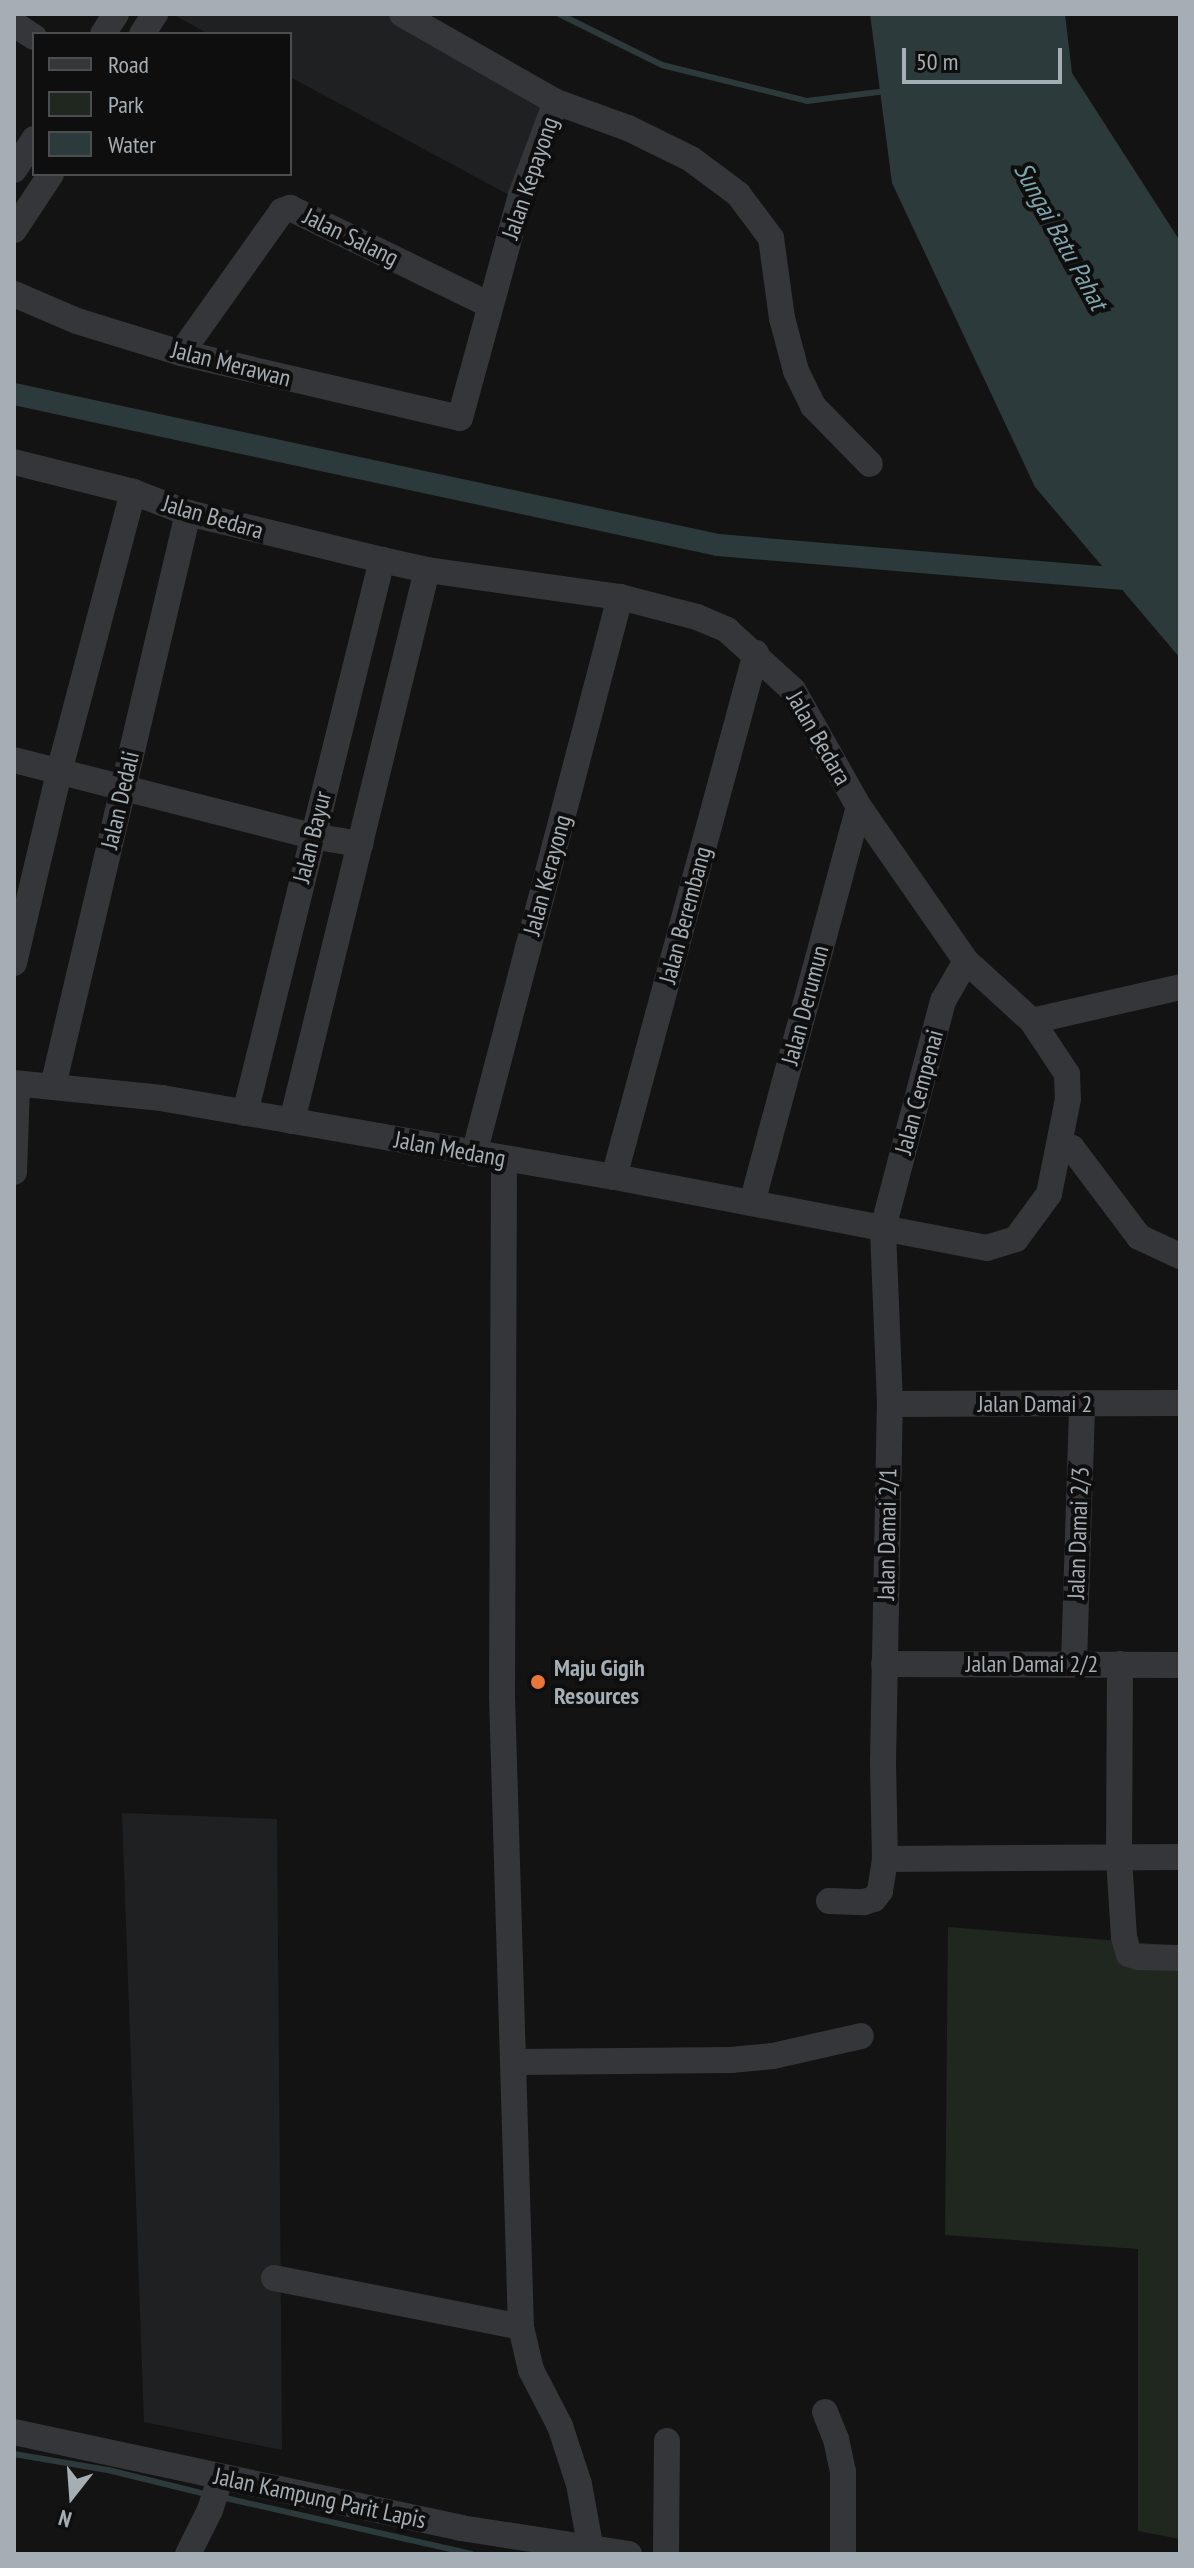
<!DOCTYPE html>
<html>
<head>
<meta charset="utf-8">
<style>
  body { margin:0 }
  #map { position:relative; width:1194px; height:2568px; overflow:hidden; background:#131314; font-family:"PT Sans Narrow",sans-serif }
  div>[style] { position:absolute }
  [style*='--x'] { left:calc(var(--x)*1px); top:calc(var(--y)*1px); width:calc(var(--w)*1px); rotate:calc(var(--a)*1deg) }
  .built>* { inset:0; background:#1f2021 }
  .green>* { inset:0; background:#20271f }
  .water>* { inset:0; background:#2d3a3c }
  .stream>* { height:6px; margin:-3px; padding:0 3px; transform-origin:3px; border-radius:3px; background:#2d3a3c }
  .canal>* { height:22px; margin:-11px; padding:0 11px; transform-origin:11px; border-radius:11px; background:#2d3a3c }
  .street>* { height:26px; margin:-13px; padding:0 13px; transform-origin:13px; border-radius:13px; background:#343639 }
  .dots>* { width:22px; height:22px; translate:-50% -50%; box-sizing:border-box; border:4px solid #0e0e0f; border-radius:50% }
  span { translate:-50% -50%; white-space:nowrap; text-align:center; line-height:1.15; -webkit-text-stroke:8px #0e0e0f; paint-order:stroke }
  .street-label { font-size:24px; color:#a5aeb4 }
  .poi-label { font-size:24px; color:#a5aeb4; font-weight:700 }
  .left { translate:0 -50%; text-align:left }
  .water-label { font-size:26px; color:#7ea6ae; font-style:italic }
  .frame { position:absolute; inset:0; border:16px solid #a5aeb4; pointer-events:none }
  .legend { position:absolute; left:32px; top:32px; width:260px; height:144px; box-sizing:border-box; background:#0e0e0f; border:2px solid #4a4e51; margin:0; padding:10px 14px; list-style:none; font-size:24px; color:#a5aeb4 }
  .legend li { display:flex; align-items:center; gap:16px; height:40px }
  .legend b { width:40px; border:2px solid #4a4e51 }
  .north { position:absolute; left:32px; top:2456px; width:80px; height:80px; -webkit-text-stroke:6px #0e0e0f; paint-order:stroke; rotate:197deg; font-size:22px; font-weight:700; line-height:32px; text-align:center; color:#a5aeb4 }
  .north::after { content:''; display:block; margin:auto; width:28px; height:36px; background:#a5aeb4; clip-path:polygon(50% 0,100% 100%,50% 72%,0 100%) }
  .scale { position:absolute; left:902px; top:48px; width:160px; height:36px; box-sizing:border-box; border:4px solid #a5aeb4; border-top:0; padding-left:10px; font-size:24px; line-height:28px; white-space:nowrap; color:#a5aeb4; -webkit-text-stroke:6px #0e0e0f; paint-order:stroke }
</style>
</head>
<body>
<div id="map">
  <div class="built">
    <div style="clip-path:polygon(172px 14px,416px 14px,564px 99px,526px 204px,290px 77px,290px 34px,209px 34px)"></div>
    <div style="clip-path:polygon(122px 1813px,277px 1819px,282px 2450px,144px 2422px)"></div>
  </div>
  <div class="green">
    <div style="clip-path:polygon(948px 1927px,1180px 1946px,1180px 2539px,1138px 2531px,1138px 2249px,945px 2235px)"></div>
  </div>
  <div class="water">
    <div style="clip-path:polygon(870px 14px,1065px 14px,1072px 73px,1180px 241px,1180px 658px,1035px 487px,892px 183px)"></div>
  </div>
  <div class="stream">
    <div style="--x:559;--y:14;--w:115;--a:26.3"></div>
    <div style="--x:662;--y:65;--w:149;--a:13.9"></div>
    <div style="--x:807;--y:101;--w:80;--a:-7.2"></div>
    <div style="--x:14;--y:2454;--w:95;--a:9.7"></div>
    <div style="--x:108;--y:2470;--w:105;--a:13.8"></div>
    <div style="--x:221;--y:2497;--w:257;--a:12.8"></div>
  </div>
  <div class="canal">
    <div style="--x:14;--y:394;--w:720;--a:12.11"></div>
    <div style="--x:718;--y:545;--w:464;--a:4.8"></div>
  </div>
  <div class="street">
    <div style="--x:14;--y:24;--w:24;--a:33"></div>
    <div style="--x:103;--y:34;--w:24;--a:-57"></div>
    <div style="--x:142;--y:34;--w:24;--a:-57"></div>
    <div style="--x:556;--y:102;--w:77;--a:19.9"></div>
    <div style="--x:628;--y:128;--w:70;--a:26.2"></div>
    <div style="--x:691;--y:159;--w:59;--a:36.7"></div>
    <div style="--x:738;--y:194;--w:55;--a:53.1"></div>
    <div style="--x:771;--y:238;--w:81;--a:82.2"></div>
    <div style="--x:782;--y:318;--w:55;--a:75.2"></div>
    <div style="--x:796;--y:371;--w:39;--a:64"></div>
    <div style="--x:813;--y:406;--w:81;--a:45.5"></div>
    <div style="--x:14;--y:170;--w:37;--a:-57"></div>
    <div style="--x:14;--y:230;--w:67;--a:-56.5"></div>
    <div style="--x:14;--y:294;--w:69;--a:23.2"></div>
    <div style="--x:77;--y:321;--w:109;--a:17.1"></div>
    <div style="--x:181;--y:353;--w:286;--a:13.1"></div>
    <div style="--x:460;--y:418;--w:231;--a:-74.7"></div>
    <div style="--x:521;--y:195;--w:99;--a:-69.4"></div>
    <div style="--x:556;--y:102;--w:177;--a:-150.3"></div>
    <div style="--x:181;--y:353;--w:174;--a:-54.6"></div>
    <div style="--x:282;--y:211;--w:9;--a:-21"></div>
    <div style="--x:290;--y:208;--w:222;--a:25.9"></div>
    <div style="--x:14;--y:462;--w:123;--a:14.1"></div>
    <div style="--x:133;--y:492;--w:59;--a:20.9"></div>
    <div style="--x:188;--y:513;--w:200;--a:13.6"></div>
    <div style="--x:382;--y:560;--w:46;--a:12.5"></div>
    <div style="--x:427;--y:570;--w:195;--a:8"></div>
    <div style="--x:620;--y:597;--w:80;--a:14.6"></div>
    <div style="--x:697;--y:617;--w:33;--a:23"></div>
    <div style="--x:727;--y:630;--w:89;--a:42.3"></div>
    <div style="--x:793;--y:690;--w:134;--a:60.6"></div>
    <div style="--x:859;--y:807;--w:188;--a:55.2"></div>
    <div style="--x:966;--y:961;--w:89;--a:42.3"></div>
    <div style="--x:1032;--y:1021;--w:64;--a:56.6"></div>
    <div style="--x:1067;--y:1074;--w:25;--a:88"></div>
    <div style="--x:1068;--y:1099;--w:97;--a:101.3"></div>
    <div style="--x:1049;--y:1194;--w:56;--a:126.3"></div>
    <div style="--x:1016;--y:1239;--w:30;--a:163"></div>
    <div style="--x:987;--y:1248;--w:380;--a:-169.2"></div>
    <div style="--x:614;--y:1177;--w:459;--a:-170.1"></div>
    <div style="--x:162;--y:1098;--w:149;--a:-174.2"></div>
    <div style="--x:14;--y:760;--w:308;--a:14.3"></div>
    <div style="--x:312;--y:836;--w:49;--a:9.5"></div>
    <div style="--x:14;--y:963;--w:196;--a:-76.7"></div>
    <div style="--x:59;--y:772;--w:290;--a:-75.2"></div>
    <div style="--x:1032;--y:1021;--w:152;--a:-12.9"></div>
    <div style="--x:53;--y:1086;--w:589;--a:-76.74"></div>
    <div style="--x:245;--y:1113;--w:570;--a:-76.09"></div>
    <div style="--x:292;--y:1121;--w:567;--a:-76.23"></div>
    <div style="--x:1061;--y:1146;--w:11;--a:10"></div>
    <div style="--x:1072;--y:1148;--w:111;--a:53"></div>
    <div style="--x:1139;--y:1237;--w:45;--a:24.9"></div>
    <div style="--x:474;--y:1154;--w:576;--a:-75.31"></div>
    <div style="--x:504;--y:1159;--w:537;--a:90.21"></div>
    <div style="--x:502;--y:1696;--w:631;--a:88.28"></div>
    <div style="--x:521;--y:2327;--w:44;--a:76.9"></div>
    <div style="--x:531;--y:2370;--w:63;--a:62.6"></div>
    <div style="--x:560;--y:2426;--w:61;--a:71.9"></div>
    <div style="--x:579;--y:2484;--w:67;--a:79.7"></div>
    <div style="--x:14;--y:1172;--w:88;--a:-88"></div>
    <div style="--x:614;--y:1177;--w:543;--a:-74.84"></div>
    <div style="--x:752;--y:1203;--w:410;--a:-74.9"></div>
    <div style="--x:890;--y:1404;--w:290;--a:-0.2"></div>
    <div style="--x:1074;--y:1663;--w:260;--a:-88.2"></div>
    <div style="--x:884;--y:1664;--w:296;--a:0.2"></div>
    <div style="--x:1120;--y:1664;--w:194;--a:90.3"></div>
    <div style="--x:1119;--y:1858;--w:79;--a:86.4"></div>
    <div style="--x:1124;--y:1937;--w:18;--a:74"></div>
    <div style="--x:1129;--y:1954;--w:9;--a:18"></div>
    <div style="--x:1138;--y:1957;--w:42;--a:1.4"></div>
    <div style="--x:885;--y:1859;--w:295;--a:-0.4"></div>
    <div style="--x:829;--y:1901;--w:35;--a:2"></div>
    <div style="--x:864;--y:1902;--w:10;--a:-17"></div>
    <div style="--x:874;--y:1899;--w:10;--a:-53"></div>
    <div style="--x:880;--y:1891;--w:32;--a:-81"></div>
    <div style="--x:885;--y:1859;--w:97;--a:-91.2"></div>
    <div style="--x:883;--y:1762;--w:358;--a:-88.9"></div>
    <div style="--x:890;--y:1404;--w:176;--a:-92.3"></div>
    <div style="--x:883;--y:1228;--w:235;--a:-75.2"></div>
    <div style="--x:943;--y:1001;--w:46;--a:-60.1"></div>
    <div style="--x:515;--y:2062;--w:216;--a:-0.5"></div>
    <div style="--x:731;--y:2060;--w:42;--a:-5.4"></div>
    <div style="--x:773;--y:2056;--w:90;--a:-12.8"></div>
    <div style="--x:274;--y:2278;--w:252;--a:11.2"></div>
    <div style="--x:825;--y:2412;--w:29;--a:68"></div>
    <div style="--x:836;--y:2439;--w:34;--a:78"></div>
    <div style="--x:843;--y:2472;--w:82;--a:90"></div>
    <div style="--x:14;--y:2432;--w:457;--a:12.1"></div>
    <div style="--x:461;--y:2528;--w:170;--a:8.8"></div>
    <div style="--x:188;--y:2554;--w:49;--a:-63.4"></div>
    <div style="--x:210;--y:2510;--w:35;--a:-72"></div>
    <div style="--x:666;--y:2554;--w:113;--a:-89.5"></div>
  </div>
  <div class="dots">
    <div style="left:538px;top:1682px;background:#e77638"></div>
  </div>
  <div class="street-label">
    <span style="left:530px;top:178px;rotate:-71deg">Jalan Kepayong</span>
    <span style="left:351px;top:237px;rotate:26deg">Jalan Salang</span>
    <span style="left:231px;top:364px;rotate:14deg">Jalan Merawan</span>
    <span style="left:213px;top:517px;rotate:16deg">Jalan Bedara</span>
    <span style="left:819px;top:738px;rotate:60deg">Jalan Bedara</span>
    <span style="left:120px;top:800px;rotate:-77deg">Jalan Dedali</span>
    <span style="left:312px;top:837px;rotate:-76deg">Jalan Bayur</span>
    <span style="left:547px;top:875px;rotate:-75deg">Jalan Kerayong</span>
    <span style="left:685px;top:915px;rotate:-75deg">Jalan Berembang</span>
    <span style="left:805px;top:1005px;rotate:-75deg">Jalan Derumun</span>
    <span style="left:919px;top:1092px;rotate:-75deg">Jalan Cempenai</span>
    <span style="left:450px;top:1149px;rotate:10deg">Jalan Medang</span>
    <span style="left:1035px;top:1404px">Jalan Damai 2</span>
    <span style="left:1078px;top:1533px;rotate:-88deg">Jalan Damai 2/3</span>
    <span style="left:887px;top:1534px;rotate:-89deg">Jalan Damai 2/1</span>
    <span style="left:1032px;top:1664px">Jalan Damai 2/2</span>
    <span style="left:320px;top:2498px;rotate:12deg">Jalan Kampung Parit Lapis</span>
  </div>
  <div class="poi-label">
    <span class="left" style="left:554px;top:1682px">Maju Gigih<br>Resources</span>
  </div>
  <div class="water-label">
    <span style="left:1061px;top:236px;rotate:61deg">Sungai Batu Pahat</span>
  </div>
  <div class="frame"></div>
  <ul class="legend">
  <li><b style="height:10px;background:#343639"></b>Road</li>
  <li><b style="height:22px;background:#20271f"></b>Park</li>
  <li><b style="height:22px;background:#2d3a3c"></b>Water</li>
  </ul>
  <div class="north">N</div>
  <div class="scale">50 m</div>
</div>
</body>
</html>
